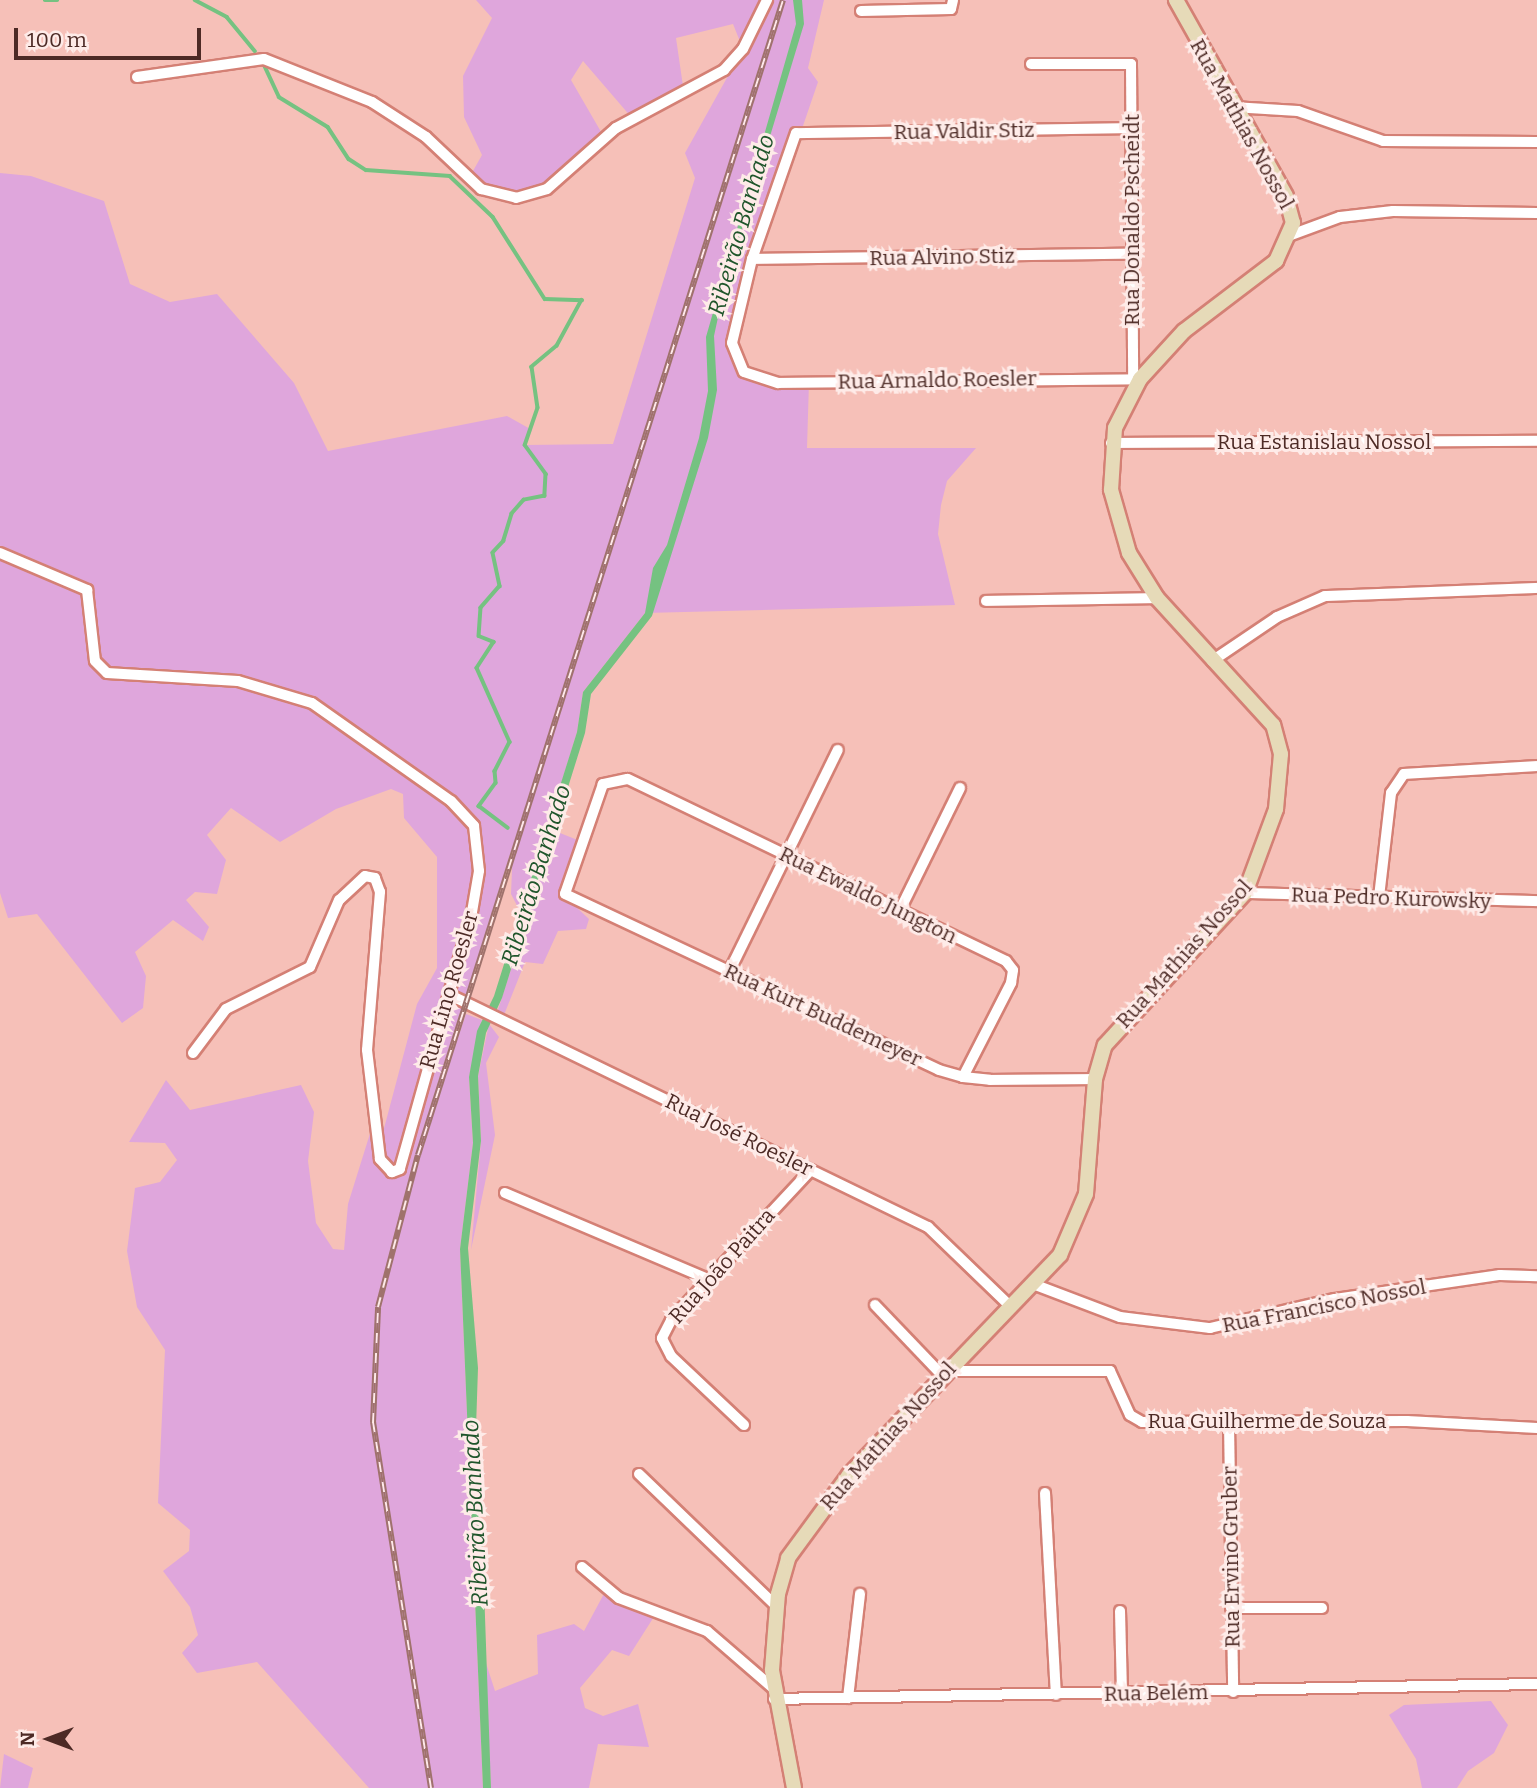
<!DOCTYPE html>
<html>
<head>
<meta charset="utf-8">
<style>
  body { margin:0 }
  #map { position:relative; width:1537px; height:1788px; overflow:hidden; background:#f6c0b8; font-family:Bitter,serif }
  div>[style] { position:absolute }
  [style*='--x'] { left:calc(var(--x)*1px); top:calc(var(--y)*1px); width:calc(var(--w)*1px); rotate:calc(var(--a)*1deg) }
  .green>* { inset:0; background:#dfa6dc }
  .water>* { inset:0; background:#75c281 }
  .stream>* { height:3.5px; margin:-1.75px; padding:0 1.75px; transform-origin:1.75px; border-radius:1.75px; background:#75c281 }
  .roads { filter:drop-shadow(2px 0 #d48075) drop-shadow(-2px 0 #d48075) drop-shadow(0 2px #d48075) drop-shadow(0 -2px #d48075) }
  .street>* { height:10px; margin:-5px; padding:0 5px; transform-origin:5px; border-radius:5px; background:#fff }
  .secondary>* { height:14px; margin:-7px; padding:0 7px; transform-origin:7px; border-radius:7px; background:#e6dab8 }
  .rail>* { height:6px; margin-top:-3px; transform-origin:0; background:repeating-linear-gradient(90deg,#feebe8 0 10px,#9f726c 0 20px); box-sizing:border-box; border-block:2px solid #9f726c }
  span { translate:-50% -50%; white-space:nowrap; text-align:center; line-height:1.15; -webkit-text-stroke:6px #feebe8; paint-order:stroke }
  .street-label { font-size:21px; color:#4d2a25 }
  .water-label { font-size:23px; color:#1f552b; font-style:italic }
  .north { position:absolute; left:14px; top:1704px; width:70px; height:70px; -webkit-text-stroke:5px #feebe8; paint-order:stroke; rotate:270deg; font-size:19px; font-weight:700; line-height:28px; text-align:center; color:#4d2a25 }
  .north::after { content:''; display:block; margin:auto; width:24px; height:32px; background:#4d2a25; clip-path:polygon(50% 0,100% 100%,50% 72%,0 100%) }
  .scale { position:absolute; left:14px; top:28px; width:187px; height:32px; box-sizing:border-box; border:4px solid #4d2a25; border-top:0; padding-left:9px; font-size:21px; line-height:24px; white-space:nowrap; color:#4d2a25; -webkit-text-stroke:5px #feebe8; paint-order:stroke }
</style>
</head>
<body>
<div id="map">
  <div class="green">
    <div style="clip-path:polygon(476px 0,824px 0,808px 68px,818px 82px,733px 330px,749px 377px,809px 382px,807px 448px,976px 448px,947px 481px,941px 505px,938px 534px,955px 605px,645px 613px,583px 692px,577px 732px,521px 913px,511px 894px,513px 845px,432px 1110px,466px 1014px,482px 1020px,469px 1077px,473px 1143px,460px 1249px,483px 1788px,369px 1788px,257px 1662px,197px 1673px,182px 1653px,198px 1635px,190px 1607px,163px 1571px,189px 1551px,190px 1530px,158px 1503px,165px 1350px,137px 1307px,127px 1251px,135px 1188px,160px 1182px,177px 1160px,165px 1143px,129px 1142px,166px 1080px,190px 1110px,301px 1085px,314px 1112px,308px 1161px,316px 1223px,333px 1249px,344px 1250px,348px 1204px,378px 1108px,382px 1136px,417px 1004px,437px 968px,437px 857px,404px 818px,403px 794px,391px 789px,336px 809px,280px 842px,231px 808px,207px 835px,226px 860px,217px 894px,195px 892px,186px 900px,209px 927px,203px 941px,173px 920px,135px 952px,146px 976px,143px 1008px,122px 1023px,37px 914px,8px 918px,0 893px,0 173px,31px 176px,104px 201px,130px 284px,170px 302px,217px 294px,294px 383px,328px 451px,507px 416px,532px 430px,525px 445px,613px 444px,695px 178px,685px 153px,743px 49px,733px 24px,676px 38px,684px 93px,632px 118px,583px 61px,571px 80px,604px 137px,554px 184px,505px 198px,469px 178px,482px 155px,464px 117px,463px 76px,492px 18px)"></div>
    <div style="clip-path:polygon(555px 831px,580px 841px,560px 892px,589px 919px,586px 929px,558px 931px,543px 964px,525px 962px,504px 1015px,497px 1013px)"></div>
    <div style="clip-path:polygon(489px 1024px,499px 1037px,486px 1063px,495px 1135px,471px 1250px,481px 1141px,478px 1076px)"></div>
    <div style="clip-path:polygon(606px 1590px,657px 1612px,629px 1656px,612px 1650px,580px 1688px,585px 1708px,603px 1716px,638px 1704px,649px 1747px,598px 1744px,589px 1788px,491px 1788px,485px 1660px,495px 1691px,538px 1674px,537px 1635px,574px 1624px,584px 1631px)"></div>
    <div style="clip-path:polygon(1491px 1701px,1508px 1725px,1494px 1753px,1468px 1771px,1457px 1788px,1422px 1788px,1416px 1759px,1389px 1715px,1404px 1705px)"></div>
    <div style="clip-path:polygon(4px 1754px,33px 1768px,28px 1788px,0 1788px)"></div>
  </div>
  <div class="water">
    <div style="clip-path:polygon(793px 0,802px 0,804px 24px,725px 285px,714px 336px,717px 390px,708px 438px,652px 616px,591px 694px,585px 733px,502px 998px,486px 1033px,478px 1076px,481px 1141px,468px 1248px,478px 1368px,474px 1488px,482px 1531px,491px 1788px,483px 1788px,460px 1249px,473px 1143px,469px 1077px,477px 1031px,494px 996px,577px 732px,583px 692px,645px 613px,653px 568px,667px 545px,699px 438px,708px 391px,706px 337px,796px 24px)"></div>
  </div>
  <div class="stream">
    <div style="--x:45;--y:0;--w:12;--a:0"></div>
    <div style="--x:195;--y:0;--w:36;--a:28"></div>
    <div style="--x:227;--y:17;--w:44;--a:50.5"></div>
    <div style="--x:263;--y:62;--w:38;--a:65"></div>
    <div style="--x:279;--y:97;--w:57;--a:31.5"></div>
    <div style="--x:328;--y:127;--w:38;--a:57"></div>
    <div style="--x:349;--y:159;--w:20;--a:33"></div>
    <div style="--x:366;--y:170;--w:84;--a:4.1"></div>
    <div style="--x:450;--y:176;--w:59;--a:43.6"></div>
    <div style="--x:493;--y:217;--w:97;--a:57.6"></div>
    <div style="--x:545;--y:299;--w:37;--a:2"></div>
    <div style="--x:582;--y:300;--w:52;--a:118.5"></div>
    <div style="--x:557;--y:346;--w:33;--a:140"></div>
    <div style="--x:532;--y:367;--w:41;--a:81.7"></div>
    <div style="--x:538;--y:408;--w:39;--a:109"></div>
    <div style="--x:525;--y:445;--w:36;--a:54"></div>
    <div style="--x:546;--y:474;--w:22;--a:93"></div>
    <div style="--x:545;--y:496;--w:21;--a:169"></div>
    <div style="--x:524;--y:500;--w:18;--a:131"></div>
    <div style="--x:512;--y:514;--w:28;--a:107"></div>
    <div style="--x:504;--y:541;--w:16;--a:133"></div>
    <div style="--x:493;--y:553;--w:34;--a:78"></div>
    <div style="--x:500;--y:586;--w:29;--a:131"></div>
    <div style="--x:481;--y:608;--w:28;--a:94"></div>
    <div style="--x:479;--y:636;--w:16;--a:22"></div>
    <div style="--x:494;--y:642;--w:31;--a:123"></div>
    <div style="--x:477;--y:668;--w:81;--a:66"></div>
    <div style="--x:510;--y:742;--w:33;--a:117"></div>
    <div style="--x:495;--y:771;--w:12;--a:85"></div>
    <div style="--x:496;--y:783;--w:29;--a:126"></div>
    <div style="--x:479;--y:806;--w:36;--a:37"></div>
  </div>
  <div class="roads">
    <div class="street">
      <div style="--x:861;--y:11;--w:90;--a:-1.3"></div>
      <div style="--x:951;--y:9;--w:9;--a:-77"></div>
      <div style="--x:1031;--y:64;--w:100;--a:0"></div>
      <div style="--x:1131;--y:64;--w:312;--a:89.6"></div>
      <div style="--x:137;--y:77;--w:128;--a:-8.1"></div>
      <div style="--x:264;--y:59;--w:116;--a:21.7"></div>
      <div style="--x:372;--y:102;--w:64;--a:32.9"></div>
      <div style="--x:426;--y:137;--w:76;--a:43.4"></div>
      <div style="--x:481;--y:189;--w:36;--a:14"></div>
      <div style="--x:516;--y:198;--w:32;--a:-16"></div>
      <div style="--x:547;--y:189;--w:92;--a:-41.5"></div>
      <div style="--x:616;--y:128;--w:123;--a:-28.2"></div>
      <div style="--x:724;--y:70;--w:28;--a:-48"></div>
      <div style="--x:743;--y:49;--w:55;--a:-63.9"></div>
      <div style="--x:1233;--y:107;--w:65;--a:3.5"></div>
      <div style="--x:1298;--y:111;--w:90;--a:19.4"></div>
      <div style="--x:1383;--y:141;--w:154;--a:0.4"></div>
      <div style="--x:1132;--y:128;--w:336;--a:179.1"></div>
      <div style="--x:796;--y:133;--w:133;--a:109.2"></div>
      <div style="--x:752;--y:259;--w:86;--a:103.4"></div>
      <div style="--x:732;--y:343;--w:31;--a:68"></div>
      <div style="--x:744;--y:372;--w:36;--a:18"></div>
      <div style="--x:778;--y:383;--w:362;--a:-0.6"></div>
      <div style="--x:1291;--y:235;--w:52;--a:-20.2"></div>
      <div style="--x:1340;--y:217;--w:53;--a:-6.5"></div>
      <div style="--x:1393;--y:211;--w:144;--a:0.8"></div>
      <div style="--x:752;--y:259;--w:381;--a:-0.8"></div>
      <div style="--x:1111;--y:443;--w:426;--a:-0.3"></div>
      <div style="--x:0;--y:553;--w:95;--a:23"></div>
      <div style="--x:87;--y:590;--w:71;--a:83.6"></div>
      <div style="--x:95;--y:661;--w:17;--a:45"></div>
      <div style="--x:107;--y:673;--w:131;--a:3.5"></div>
      <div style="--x:238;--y:681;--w:77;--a:16.6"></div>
      <div style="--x:312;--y:703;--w:170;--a:35.2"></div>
      <div style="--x:451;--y:801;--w:34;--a:47"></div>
      <div style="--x:474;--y:826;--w:45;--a:83.7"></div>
      <div style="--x:479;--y:871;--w:42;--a:99.7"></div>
      <div style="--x:472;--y:912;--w:267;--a:105.7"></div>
      <div style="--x:400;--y:1169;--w:9;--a:159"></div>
      <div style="--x:392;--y:1172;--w:18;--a:-133"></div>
      <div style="--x:380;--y:1159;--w:110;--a:-96.8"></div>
      <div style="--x:367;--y:1050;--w:159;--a:-85.3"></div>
      <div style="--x:380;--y:892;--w:15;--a:-110"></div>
      <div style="--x:375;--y:878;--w:10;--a:-169"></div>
      <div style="--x:365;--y:876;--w:35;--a:137"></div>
      <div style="--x:339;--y:900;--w:73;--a:113.4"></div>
      <div style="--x:310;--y:967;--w:94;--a:153.4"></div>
      <div style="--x:226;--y:1009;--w:55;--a:126.9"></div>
      <div style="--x:986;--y:601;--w:171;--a:-1"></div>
      <div style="--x:1212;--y:661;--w:78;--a:-34.1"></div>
      <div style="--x:1277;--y:617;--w:52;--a:-23.6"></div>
      <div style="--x:1325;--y:596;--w:212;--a:-2.2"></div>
      <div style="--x:1245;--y:893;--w:292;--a:1.6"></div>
      <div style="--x:1379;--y:897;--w:105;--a:-83.4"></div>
      <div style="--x:1391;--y:793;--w:23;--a:-56"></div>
      <div style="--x:1404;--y:774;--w:133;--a:-3.4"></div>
      <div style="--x:900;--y:910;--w:136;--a:-63.8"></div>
      <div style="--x:730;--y:970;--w:245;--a:-63.9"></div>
      <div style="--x:448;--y:994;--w:534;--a:25.89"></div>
      <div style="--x:928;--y:1227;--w:114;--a:43.9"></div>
      <div style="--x:963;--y:1077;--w:106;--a:-62.9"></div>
      <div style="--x:1011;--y:983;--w:13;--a:-81"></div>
      <div style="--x:1013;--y:970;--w:11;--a:-128"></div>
      <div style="--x:1006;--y:961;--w:420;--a:-154.3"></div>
      <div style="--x:627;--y:779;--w:25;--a:168"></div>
      <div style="--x:603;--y:784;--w:116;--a:109.1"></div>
      <div style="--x:565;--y:894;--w:413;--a:25.2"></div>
      <div style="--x:939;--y:1070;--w:25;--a:16"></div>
      <div style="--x:963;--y:1077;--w:27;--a:6"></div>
      <div style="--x:990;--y:1080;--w:105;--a:-0.5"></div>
      <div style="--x:505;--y:1193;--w:220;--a:23"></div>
      <div style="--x:1033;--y:1284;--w:93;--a:20.8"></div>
      <div style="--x:1120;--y:1317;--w:91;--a:7"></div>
      <div style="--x:1210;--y:1328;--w:128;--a:-13.1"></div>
      <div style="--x:1335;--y:1299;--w:167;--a:-8.3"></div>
      <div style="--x:1500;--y:1275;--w:37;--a:2"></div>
      <div style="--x:875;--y:1305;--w:97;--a:46.3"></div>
      <div style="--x:946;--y:1371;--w:164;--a:0"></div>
      <div style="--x:1110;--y:1371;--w:48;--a:65.6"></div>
      <div style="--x:1130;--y:1415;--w:14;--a:30"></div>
      <div style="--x:1142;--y:1422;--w:265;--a:-0.2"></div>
      <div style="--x:1407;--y:1421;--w:130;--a:3.1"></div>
      <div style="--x:1229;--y:1423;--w:269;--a:89.1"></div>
      <div style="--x:744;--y:1425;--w:100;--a:-136.6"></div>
      <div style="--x:671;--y:1356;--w:20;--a:-117"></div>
      <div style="--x:662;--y:1338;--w:20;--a:-63"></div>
      <div style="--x:671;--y:1320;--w:205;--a:-47"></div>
      <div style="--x:639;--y:1474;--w:190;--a:43.9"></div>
      <div style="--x:1045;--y:1493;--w:202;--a:86.9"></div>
      <div style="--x:582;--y:1567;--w:48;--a:40"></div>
      <div style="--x:619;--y:1598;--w:94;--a:20.6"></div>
      <div style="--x:707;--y:1631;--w:87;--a:40.8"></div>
      <div style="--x:1231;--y:1608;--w:91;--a:0"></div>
      <div style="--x:1120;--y:1611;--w:82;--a:88.6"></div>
      <div style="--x:848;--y:1698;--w:105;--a:-83.4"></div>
      <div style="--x:774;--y:1699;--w:763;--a:-1.13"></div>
    </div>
    <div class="secondary">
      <div style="--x:794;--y:1788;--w:120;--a:-100.6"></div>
      <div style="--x:772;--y:1670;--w:76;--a:-85.5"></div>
      <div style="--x:778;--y:1594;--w:37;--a:-74"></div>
      <div style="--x:788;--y:1558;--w:103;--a:-53.7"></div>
      <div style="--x:849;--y:1475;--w:305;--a:-46.2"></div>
      <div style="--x:1060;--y:1255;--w:66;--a:-66.9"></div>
      <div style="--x:1086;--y:1194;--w:115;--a:-85.5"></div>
      <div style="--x:1095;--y:1079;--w:35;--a:-74"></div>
      <div style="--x:1105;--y:1045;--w:207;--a:-47.4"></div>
      <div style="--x:1245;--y:893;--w:90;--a:-69.7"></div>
      <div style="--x:1276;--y:809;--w:55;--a:-84.8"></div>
      <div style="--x:1281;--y:754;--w:30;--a:-105"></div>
      <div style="--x:1273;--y:725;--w:172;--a:-132.4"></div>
      <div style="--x:1157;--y:598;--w:53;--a:-121.9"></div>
      <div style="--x:1129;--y:553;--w:66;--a:-105.9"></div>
      <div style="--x:1111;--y:490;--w:62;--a:-86.3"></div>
      <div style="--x:1115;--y:428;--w:55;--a:-63"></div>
      <div style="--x:1140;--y:379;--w:65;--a:-47.5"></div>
      <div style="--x:1184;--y:331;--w:116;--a:-37.3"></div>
      <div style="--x:1276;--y:261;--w:42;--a:-65.9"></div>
      <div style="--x:1293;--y:223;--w:28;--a:-105"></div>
      <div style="--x:1286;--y:196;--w:225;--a:-119.3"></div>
    </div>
  </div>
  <div class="rail">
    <div style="--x:431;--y:1788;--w:370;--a:-99"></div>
    <div style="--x:373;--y:1423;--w:116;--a:-87.5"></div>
    <div style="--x:378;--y:1307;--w:157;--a:-75.3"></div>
    <div style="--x:418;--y:1155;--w:1211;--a:-72.46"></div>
  </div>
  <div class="street-label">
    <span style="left:1242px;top:124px;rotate:61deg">Rua Mathias Nossol</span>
    <span style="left:964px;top:131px;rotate:-1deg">Rua Valdir Stiz</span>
    <span style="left:1132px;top:220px;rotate:-90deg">Rua Donaldo Pscheidt</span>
    <span style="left:942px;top:257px;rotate:-1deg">Rua Alvino Stiz</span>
    <span style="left:937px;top:380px;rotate:-1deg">Rua Arnaldo Roesler</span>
    <span style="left:1324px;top:442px">Rua Estanislau Nossol</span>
    <span style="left:868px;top:895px;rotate:26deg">Rua Ewaldo Jungton</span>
    <span style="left:1391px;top:898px;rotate:2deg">Rua Pedro Kurowsky</span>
    <span style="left:1184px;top:954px;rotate:-48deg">Rua Mathias Nossol</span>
    <span style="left:449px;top:990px;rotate:-74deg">Rua Lino Roesler</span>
    <span style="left:823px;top:1015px;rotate:25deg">Rua Kurt Buddemeyer</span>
    <span style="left:739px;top:1135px;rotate:26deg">Rua José Roesler</span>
    <span style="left:722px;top:1266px;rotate:-48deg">Rua João Paitra</span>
    <span style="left:1324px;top:1306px;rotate:-11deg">Rua Francisco Nossol</span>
    <span style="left:1267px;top:1421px">Rua Guilherme de Souza</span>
    <span style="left:888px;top:1436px;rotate:-48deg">Rua Mathias Nossol</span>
    <span style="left:1231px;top:1557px;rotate:-91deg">Rua Ervino Gruber</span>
    <span style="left:1156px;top:1693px;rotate:-1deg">Rua Belém</span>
  </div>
  <div class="water-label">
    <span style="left:741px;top:225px;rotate:-74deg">Ribeirão Banhado</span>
    <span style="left:536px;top:875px;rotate:-73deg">Ribeirão Banhado</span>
    <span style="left:475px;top:1513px;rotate:-93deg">Ribeirão Banhado</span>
  </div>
  <div class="north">N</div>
  <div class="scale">100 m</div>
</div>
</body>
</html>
